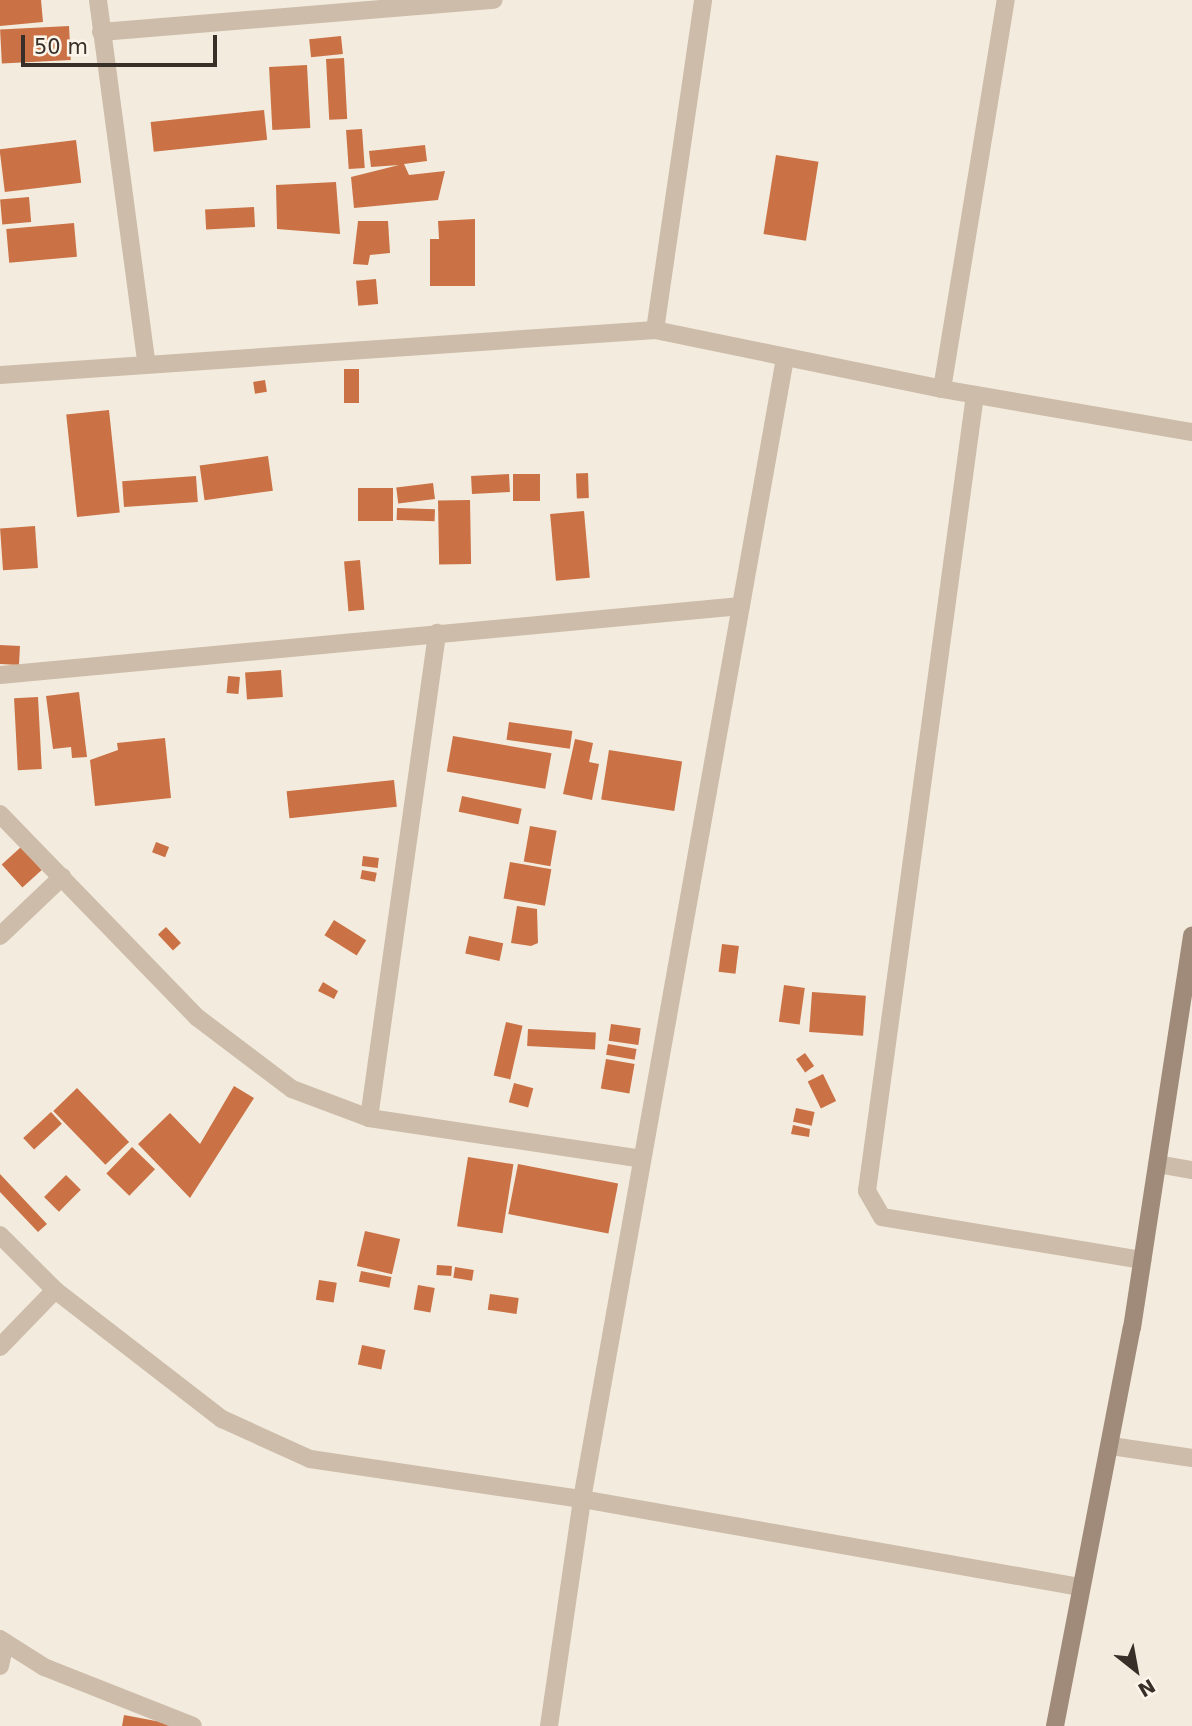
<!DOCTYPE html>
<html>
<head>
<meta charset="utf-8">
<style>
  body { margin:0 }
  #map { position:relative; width:1192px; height:1726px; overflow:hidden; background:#f3ebdd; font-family:"DejaVu Sans",sans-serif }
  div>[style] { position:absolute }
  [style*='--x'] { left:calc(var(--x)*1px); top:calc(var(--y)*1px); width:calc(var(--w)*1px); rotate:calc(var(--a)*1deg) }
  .building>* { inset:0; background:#ca7245; transform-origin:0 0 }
  .street>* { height:18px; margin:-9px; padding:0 9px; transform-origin:9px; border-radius:9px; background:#ccbca9 }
  .secondary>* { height:18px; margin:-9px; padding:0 9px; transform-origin:9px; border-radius:9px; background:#a08b7a }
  span { translate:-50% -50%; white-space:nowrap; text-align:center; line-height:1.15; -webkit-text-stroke:5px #fbf5ea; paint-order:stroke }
  .north { position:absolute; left:1101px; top:1635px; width:70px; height:70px; -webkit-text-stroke:5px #fbf5ea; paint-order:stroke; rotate:149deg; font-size:19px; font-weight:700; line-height:28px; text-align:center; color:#392f29 }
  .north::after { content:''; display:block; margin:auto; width:24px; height:32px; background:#392f29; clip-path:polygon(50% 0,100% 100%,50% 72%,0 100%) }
  .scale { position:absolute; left:21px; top:35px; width:196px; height:32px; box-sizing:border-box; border:4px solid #392f29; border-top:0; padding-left:9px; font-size:21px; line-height:24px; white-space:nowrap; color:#392f29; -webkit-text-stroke:5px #fbf5ea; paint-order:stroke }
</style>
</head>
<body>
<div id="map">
  <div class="building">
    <div style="clip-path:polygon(0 0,41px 0,43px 22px,0 26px)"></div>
    <div style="left:69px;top:26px;width:34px;height:69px;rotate:87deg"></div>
    <div style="left:341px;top:36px;width:18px;height:32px;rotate:84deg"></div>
    <div style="left:344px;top:58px;width:61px;height:18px;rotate:87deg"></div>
    <div style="left:307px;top:65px;width:63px;height:38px;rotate:87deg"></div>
    <div style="left:264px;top:110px;width:30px;height:114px;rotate:84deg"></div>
    <div style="left:362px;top:129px;width:39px;height:16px;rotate:86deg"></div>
    <div style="left:76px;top:140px;width:43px;height:77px;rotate:83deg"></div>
    <div style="clip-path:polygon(425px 145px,427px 161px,404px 164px,409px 175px,445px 171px,438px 200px,354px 208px,351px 177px,399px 165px,371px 167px,369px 151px)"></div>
    <div style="left:776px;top:155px;width:43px;height:80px;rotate:9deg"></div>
    <div style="clip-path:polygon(336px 182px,340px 234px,277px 229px,276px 185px)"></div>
    <div style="left:29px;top:197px;width:25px;height:29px;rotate:85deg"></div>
    <div style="left:254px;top:207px;width:20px;height:49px;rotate:87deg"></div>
    <div style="clip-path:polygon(475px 219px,475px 286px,430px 286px,430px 239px,439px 239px,438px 221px)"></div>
    <div style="clip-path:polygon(358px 221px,388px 221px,390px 253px,370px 255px,368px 265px,353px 264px)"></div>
    <div style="left:74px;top:223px;width:34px;height:68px;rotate:85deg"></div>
    <div style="left:376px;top:279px;width:25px;height:20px;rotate:85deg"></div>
    <div style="left:344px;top:369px;width:15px;height:34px"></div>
    <div style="left:265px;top:380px;width:12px;height:12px;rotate:81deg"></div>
    <div style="left:109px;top:410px;width:103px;height:43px;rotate:84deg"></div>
    <div style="left:268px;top:456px;width:35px;height:69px;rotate:82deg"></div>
    <div style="left:588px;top:473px;width:25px;height:12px;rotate:88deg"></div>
    <div style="left:509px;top:474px;width:18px;height:38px;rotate:87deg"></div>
    <div style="left:513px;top:474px;width:27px;height:27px"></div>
    <div style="left:196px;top:476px;width:26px;height:74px;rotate:86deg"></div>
    <div style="left:433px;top:483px;width:16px;height:37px;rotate:83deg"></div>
    <div style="left:393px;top:488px;width:33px;height:35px;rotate:90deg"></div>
    <div style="left:470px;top:500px;width:64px;height:32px;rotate:89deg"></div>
    <div style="left:397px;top:508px;width:38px;height:12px;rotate:2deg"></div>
    <div style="left:584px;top:511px;width:67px;height:34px;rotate:85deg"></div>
    <div style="left:35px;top:526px;width:42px;height:35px;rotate:86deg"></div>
    <div style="left:360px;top:560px;width:50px;height:16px;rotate:85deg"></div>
    <div style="left:0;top:645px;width:20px;height:19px;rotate:3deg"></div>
    <div style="left:281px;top:670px;width:27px;height:36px;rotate:86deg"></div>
    <div style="left:228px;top:676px;width:12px;height:17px;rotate:5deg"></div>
    <div style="clip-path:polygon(79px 692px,87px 757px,72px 758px,71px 747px,53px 749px,46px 696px)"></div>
    <div style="left:38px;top:697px;width:72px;height:24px;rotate:87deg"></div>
    <div style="left:509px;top:722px;width:64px;height:18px;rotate:8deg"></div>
    <div style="left:453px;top:736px;width:100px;height:36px;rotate:10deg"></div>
    <div style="clip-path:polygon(165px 738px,171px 798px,95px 806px,90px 760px,118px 750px,117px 743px)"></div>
    <div style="clip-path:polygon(575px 739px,593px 743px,589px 762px,599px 764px,592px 800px,563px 794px)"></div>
    <div style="left:609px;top:750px;width:74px;height:50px;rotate:9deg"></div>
    <div style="left:394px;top:780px;width:27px;height:108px;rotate:84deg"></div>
    <div style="left:462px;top:796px;width:61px;height:16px;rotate:12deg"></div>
    <div style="left:530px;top:826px;width:27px;height:36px;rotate:10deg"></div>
    <div style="left:156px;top:842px;width:14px;height:11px;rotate:21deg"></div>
    <div style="left:21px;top:847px;width:31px;height:26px;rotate:48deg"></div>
    <div style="left:363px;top:856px;width:16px;height:10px;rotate:7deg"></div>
    <div style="left:510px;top:862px;width:42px;height:37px;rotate:10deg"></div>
    <div style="left:362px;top:870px;width:15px;height:9px;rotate:11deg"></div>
    <div style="clip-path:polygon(517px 906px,537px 909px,538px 943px,531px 946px,511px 943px)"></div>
    <div style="left:334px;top:920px;width:38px;height:18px;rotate:32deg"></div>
    <div style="left:166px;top:927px;width:22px;height:11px;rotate:47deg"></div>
    <div style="left:469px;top:936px;width:35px;height:18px;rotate:12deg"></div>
    <div style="left:722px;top:944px;width:17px;height:28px;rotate:7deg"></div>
    <div style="clip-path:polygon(323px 982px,338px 991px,334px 999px,318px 991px)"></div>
    <div style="left:784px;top:985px;width:21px;height:37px;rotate:8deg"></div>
    <div style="left:812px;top:992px;width:54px;height:40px;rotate:4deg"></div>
    <div style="left:506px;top:1022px;width:17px;height:55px;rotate:13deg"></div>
    <div style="left:611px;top:1024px;width:30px;height:17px;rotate:8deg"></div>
    <div style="left:528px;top:1029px;width:68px;height:17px;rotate:3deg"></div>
    <div style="left:608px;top:1044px;width:29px;height:11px;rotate:10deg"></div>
    <div style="left:805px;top:1053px;width:16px;height:11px;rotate:55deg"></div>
    <div style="left:606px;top:1059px;width:29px;height:30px;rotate:10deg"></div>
    <div style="left:823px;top:1074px;width:30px;height:17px;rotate:64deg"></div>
    <div style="left:514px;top:1083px;width:20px;height:20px;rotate:15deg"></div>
    <div style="clip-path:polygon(234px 1086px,254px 1098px,190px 1198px,138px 1144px,170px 1113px,200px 1144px)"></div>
    <div style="left:77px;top:1088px;width:75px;height:33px;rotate:46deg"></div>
    <div style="left:796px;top:1108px;width:19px;height:14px;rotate:12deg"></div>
    <div style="left:51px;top:1112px;width:16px;height:38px;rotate:47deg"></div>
    <div style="clip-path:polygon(793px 1125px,810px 1129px,809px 1137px,791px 1134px)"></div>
    <div style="left:132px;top:1147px;width:32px;height:37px;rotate:44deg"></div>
    <div style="left:468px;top:1157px;width:46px;height:70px;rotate:9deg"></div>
    <div style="left:518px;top:1164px;width:102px;height:51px;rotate:11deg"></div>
    <div style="clip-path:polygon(0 1174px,47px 1224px,38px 1232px,0 1192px)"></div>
    <div style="left:66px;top:1175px;width:21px;height:31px;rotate:45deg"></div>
    <div style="left:365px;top:1231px;width:36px;height:36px;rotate:13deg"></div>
    <div style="left:437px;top:1265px;width:15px;height:10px;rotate:4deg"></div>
    <div style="left:455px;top:1267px;width:19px;height:11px;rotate:9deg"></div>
    <div style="left:361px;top:1271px;width:31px;height:11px;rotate:11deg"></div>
    <div style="left:319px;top:1280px;width:18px;height:20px;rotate:9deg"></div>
    <div style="left:418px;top:1285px;width:17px;height:25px;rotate:10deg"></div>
    <div style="left:490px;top:1294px;width:29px;height:16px;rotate:8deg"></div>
    <div style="left:362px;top:1345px;width:24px;height:20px;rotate:12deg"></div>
    <div style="clip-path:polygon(124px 1715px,177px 1725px,177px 1726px,122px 1726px)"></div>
  </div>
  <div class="street">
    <div style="--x:98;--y:0;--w:363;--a:82.4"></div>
    <div style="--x:101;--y:32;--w:394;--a:-4.7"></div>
    <div style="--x:655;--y:330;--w:333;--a:-81.7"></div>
    <div style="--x:0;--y:375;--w:657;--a:-3.93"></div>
    <div style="--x:655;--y:330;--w:293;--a:11.6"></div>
    <div style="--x:942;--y:389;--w:254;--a:9.8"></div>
    <div style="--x:942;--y:389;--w:394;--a:-80.7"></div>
    <div style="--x:975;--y:395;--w:803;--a:97.73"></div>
    <div style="--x:867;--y:1191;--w:30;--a:60"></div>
    <div style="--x:882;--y:1217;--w:264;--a:9.4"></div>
    <div style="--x:0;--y:675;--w:744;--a:-5.32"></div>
    <div style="--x:0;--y:814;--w:284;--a:45.9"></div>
    <div style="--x:198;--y:1018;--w:118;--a:37.1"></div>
    <div style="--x:292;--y:1089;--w:82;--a:20.6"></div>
    <div style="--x:369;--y:1118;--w:276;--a:8.5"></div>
    <div style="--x:0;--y:936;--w:86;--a:-43.6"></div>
    <div style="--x:369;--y:1118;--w:490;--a:-82"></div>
    <div style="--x:1157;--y:1164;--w:36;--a:10"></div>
    <div style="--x:0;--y:1235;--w:78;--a:45"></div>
    <div style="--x:55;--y:1290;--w:211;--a:37.7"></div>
    <div style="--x:222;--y:1419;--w:97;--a:24.4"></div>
    <div style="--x:310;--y:1459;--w:275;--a:8.4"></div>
    <div style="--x:582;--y:1499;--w:506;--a:10.02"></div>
    <div style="--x:0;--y:1347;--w:79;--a:-46"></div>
    <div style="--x:1111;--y:1446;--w:82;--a:8.4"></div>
    <div style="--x:0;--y:1639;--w:52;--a:32.5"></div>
    <div style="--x:44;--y:1667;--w:160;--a:21.6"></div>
    <div style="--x:0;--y:1666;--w:24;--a:-78"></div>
    <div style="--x:549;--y:1726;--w:229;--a:-81.7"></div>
    <div style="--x:582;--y:1499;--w:1159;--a:-79.91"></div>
  </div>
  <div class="secondary">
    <div style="--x:1055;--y:1726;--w:405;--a:-79.1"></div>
    <div style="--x:1132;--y:1328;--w:397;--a:-81.3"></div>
  </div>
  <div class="north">N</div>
  <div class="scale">50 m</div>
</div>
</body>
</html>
